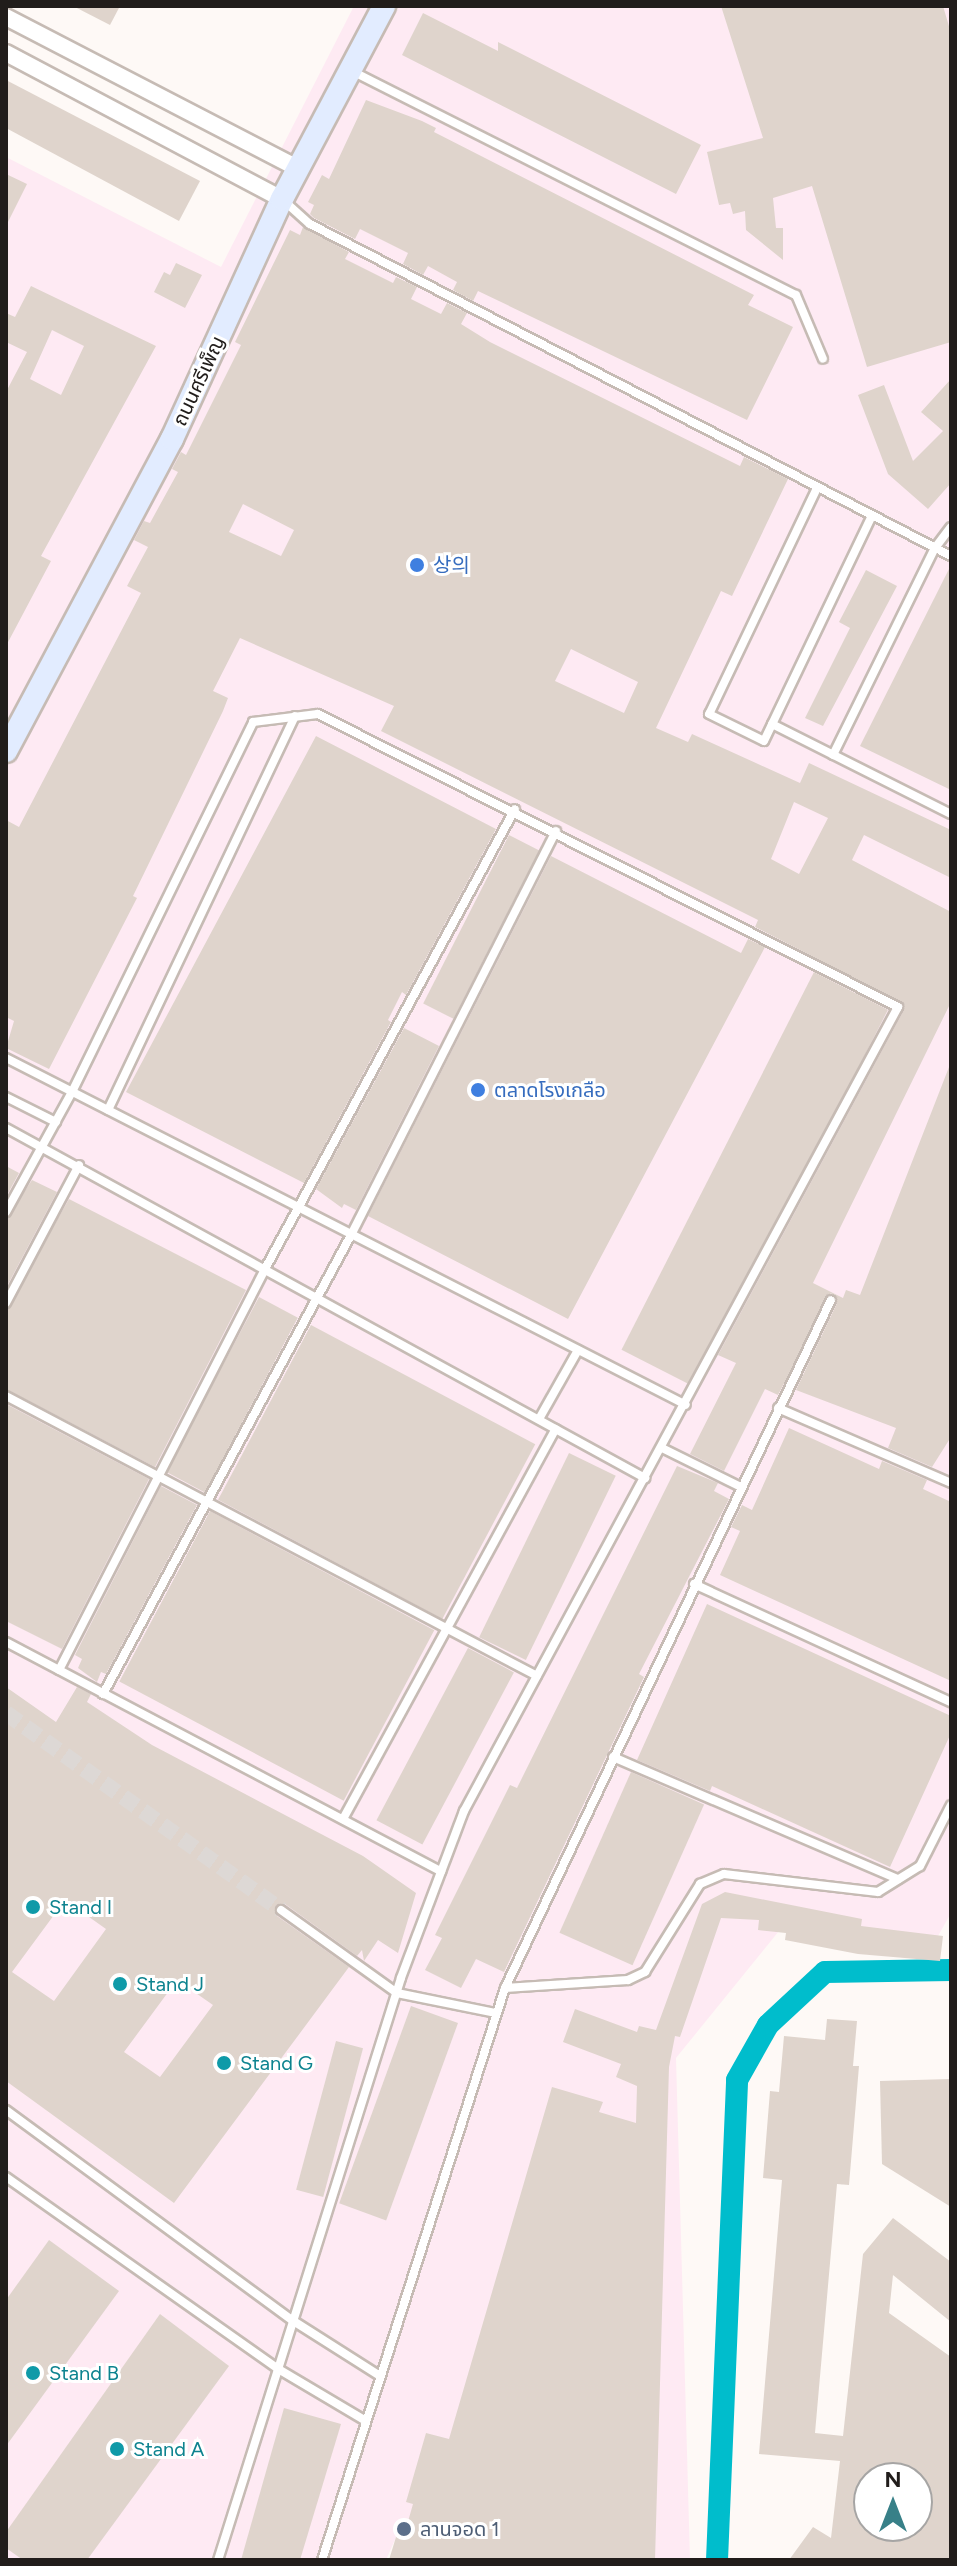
<!DOCTYPE html>
<html>
<head>
<meta charset="utf-8">
<style>
  body { margin:0 }
  #map { position:relative; width:957px; height:2566px; overflow:hidden; background:#fef9f6; font-family:Figtree,"Noto Sans KR","Noto Sans Thai",sans-serif }
  div>[style] { position:absolute }
  [style*='--x'] { left:calc(var(--x)*1px); top:calc(var(--y)*1px); width:calc(var(--w)*1px); rotate:calc(var(--a)*1deg) }
  .commercial>* { inset:0; background:#feeaf3 }
  .canal>* { height:22px; margin:-11px; padding:0 11px; transform-origin:11px; border-radius:11px; background:#00bdcc }
  .building>* { inset:0; background:#dfd4cc; transform-origin:0 0 }
  .street-tunnel>* { height:16px; margin-top:-8px; transform-origin:0; background:repeating-linear-gradient(90deg,#ddd8d5 0 16px,transparent 0 24px) }
  .roads { filter:drop-shadow(2px 0 #c6bbb4) drop-shadow(-2px 0 #c6bbb4) drop-shadow(0 2px #c6bbb4) drop-shadow(0 -2px #c6bbb4) }
  .lane>* { height:8px; margin:-4px; padding:0 4px; transform-origin:4px; border-radius:4px; background:#fff }
  .street>* { height:16px; margin:-8px; padding:0 8px; transform-origin:8px; border-radius:8px; background:#fff }
  .secondary>* { height:22px; margin:-11px; padding:0 11px; transform-origin:11px; border-radius:11px; background:#e2ecff }
  .dots>* { width:22px; height:22px; translate:-50% -50%; box-sizing:border-box; border:4px solid #fff; border-radius:50% }
  span { translate:-50% -50%; white-space:nowrap; text-align:center; line-height:1.15; -webkit-text-stroke:6px #fff; paint-order:stroke }
  .street-label { font-size:20px; color:#211d1b }
  .shop-label { font-size:20px; color:#366cbe }
  .left { translate:0 -50%; text-align:left }
  .culture-label { font-size:20px; color:#0d838f }
  .service-label { font-size:20px; color:#4e5e75 }
  .frame { position:absolute; inset:0; border:8px solid #211d1b; pointer-events:none }
  .north { position:absolute; left:853px; top:2462px; width:80px; height:80px; box-sizing:border-box; background:#fff; border:2px solid #a6a5a4; border-radius:50%; rotate:0deg; font-size:22px; font-weight:700; line-height:32px; text-align:center; color:#211d1b }
  .north::after { content:''; display:block; margin:auto; width:28px; height:36px; background:#388088; clip-path:polygon(50% 0,100% 100%,50% 72%,0 100%) }
</style>
</head>
<body>
<div id="map">
  <div class="commercial">
    <div style="clip-path:polygon(354px 6px,951px 6px,951px 1913px,938px 1936px,783px 1926px,676px 2058px,690px 2560px,481px 2560px,397px 2535px,386px 2560px,6px 2560px,6px 157px,221px 267px)"></div>
  </div>
  <div class="canal">
    <div style="--x:717;--y:2560;--w:480;--a:-87.6"></div>
    <div style="--x:737;--y:2080;--w:63;--a:-60.6"></div>
    <div style="--x:768;--y:2025;--w:78;--a:-42.9"></div>
    <div style="--x:825;--y:1972;--w:126;--a:-0.9"></div>
  </div>
  <div class="building">
    <div style="clip-path:polygon(73px 6px,120px 6px,110px 25px)"></div>
    <div style="clip-path:polygon(721px 6px,943px 6px,951px 33px,951px 342px,867px 367px,812px 186px,773px 198px,776px 228px,783px 228px,783px 260px,746px 230px,745px 211px,733px 214px,730px 203px,719px 205px,707px 152px,763px 138px)"></div>
    <div style="clip-path:polygon(423px 13px,498px 51px,498px 42px,701px 145px,676px 194px,402px 55px)"></div>
    <div style="clip-path:polygon(6px 80px,200px 181px,179px 221px,6px 128px)"></div>
    <div style="clip-path:polygon(366px 100px,422px 121px,436px 128px,434px 132px,754px 295px,748px 305px,793px 327px,747px 420px,478px 291px,473px 301px,453px 290px,457px 282px,428px 266px,423px 275px,403px 264px,408px 253px,360px 229px,355px 239px,314px 218px,310px 214px,314px 205px,308px 202px,322px 175px,329px 179px)"></div>
    <div style="clip-path:polygon(6px 174px,27px 184px,6px 226px)"></div>
    <div style="clip-path:polygon(evenodd,303px 227px,349px 252px,345px 259px,393px 283px,396px 277px,417px 287px,411px 299px,441px 314px,447px 303px,467px 313px,461px 324px,490px 342px,740px 466px,744px 457px,788px 479px,732px 596px,721px 591px,656px 728px,688px 742px,692px 734px,800px 783px,809px 763px,951px 830px,951px 878px,864px 835px,852px 860px,951px 912px,951px 1002px,813px 1283px,843px 1298px,846px 1290px,860px 1295px,951px 1062px,951px 1437px,932px 1467px,888px 1448px,896px 1428px,796px 1390px,837px 1303px,831px 1293px,778px 1395px,765px 1389px,724px 1471px,690px 1454px,736px 1363px,718px 1355px,904px 1010px,903px 1003px,755px 927px,758px 920px,381px 731px,394px 706px,240px 638px,213px 691px,228px 698px,223px 711px,133px 896px,137px 898px,49px 1069px,6px 1048px,14px 1021px,6px 1017px,6px 820px,19px 827px,141px 593px,127px 586px,148px 547px,134px 540px,144px 521px,150px 523px,178px 472px,172px 469px,181px 452px,186px 455px,241px 345px,235px 342px,290px 230px,300px 235px,303px 227px,243px 504px,294px 530px,281px 556px,229px 532px,243px 504px,303px 227px,571px 649px,638px 682px,624px 713px,555px 681px,571px 649px,303px 227px,794px 802px,828px 818px,799px 874px,771px 859px,794px 802px)"></div>
    <div style="clip-path:polygon(176px 263px,202px 275px,185px 308px,154px 292px,164px 272px,170px 275px)"></div>
    <div style="clip-path:polygon(evenodd,31px 286px,156px 346px,41px 556px,51px 561px,6px 646px,6px 392px,27px 352px,6px 342px,6px 313px,15px 317px,31px 286px,52px 330px,84px 346px,61px 395px,30px 379px,52px 330px)"></div>
    <div style="clip-path:polygon(951px 379px,951px 483px,928px 509px,888px 474px,858px 395px,884px 385px,913px 461px,943px 431px,921px 412px)"></div>
    <div style="clip-path:polygon(951px 565px,951px 790px,860px 746px)"></div>
    <div style="clip-path:polygon(866px 570px,897px 586px,823px 726px,805px 718px,850px 628px,839px 622px)"></div>
    <div style="clip-path:polygon(316px 736px,496px 829px,406px 995px,402px 992px,388px 1020px,391px 1022px,304px 1183px,126px 1092px)"></div>
    <div style="left:509px;top:835px;width:34px;height:189px;rotate:27deg"></div>
    <div style="clip-path:polygon(551px 856px,741px 953px,748px 939px,765px 947px,568px 1319px,368px 1216px)"></div>
    <div style="left:814px;top:972px;width:83px;height:424px;rotate:27deg"></div>
    <div style="clip-path:polygon(404px 1028px,439px 1046px,356px 1210px,344px 1204px,342px 1208px,316px 1189px)"></div>
    <div style="clip-path:polygon(6px 1166px,19px 1173px,6px 1197px)"></div>
    <div style="clip-path:polygon(32px 1180px,57px 1192px,6px 1288px,6px 1219px)"></div>
    <div style="clip-path:polygon(69px 1199px,246px 1290px,155px 1467px,6px 1389px,6px 1310px)"></div>
    <div style="left:259px;top:1297px;width:44px;height:198px;rotate:28deg"></div>
    <div style="left:311px;top:1325px;width:254px;height:198px;rotate:28deg"></div>
    <div style="clip-path:polygon(6px 1404px,149px 1479px,62px 1649px,6px 1621px)"></div>
    <div style="clip-path:polygon(789px 1428px,879px 1469px,882px 1461px,927px 1480px,923px 1489px,951px 1502px,951px 1681px,720px 1575px,740px 1531px,731px 1527px,742px 1505px,752px 1510px)"></div>
    <div style="left:569px;top:1453px;width:52px;height:205px;rotate:26deg"></div>
    <div style="clip-path:polygon(677px 1466px,718px 1483px,714px 1491px,729px 1499px,639px 1674px,644px 1677px,504px 1972px,476px 1959px,461px 1988px,425px 1970px,442px 1938px,435px 1935px,510px 1785px,517px 1788px)"></div>
    <div style="clip-path:polygon(161px 1486px,197px 1505px,106px 1674px,101px 1672px,97px 1682px,78px 1668px,82px 1659px,75px 1655px)"></div>
    <div style="left:210px;top:1511px;width:254px;height:193px;rotate:28deg"></div>
    <div style="clip-path:polygon(707px 1604px,951px 1716px,951px 1733px,890px 1867px,712px 1786px,710px 1791px,637px 1760px)"></div>
    <div style="left:468px;top:1648px;width:52px;height:195px;rotate:28deg"></div>
    <div style="clip-path:polygon(evenodd,6px 1687px,56px 1722px,77px 1687px,91px 1694px,87px 1702px,152px 1745px,363px 1856px,416px 1893px,398px 1953px,378px 1940px,364px 1961px,362px 1950px,357px 1956px,285px 1904px,276px 1905px,277px 1916px,349px 1967px,174px 2203px,6px 2081px,6px 1687px,65px 1900px,106px 1929px,54px 2001px,12px 1972px,65px 1900px,6px 1687px,177px 1980px,213px 2005px,160px 2077px,124px 2052px,177px 1980px)"></div>
    <div style="left:631px;top:1772px;width:80px;height:176px;rotate:24deg"></div>
    <div style="clip-path:polygon(725px 1892px,862px 1919px,861px 1926px,943px 1936px,940px 1961px,858px 1954px,785px 1940px,786px 1933px,758px 1930px,759px 1920px,721px 1918px,680px 2037px,675px 2036px,669px 2067px,655px 2560px,389px 2560px,396px 2537px,403px 2539px,413px 2504px,406px 2502px,426px 2433px,449px 2439px,552px 2087px,603px 2102px,599px 2112px,636px 2123px,637px 2086px,616px 2077px,621px 2064px,563px 2042px,575px 2009px,637px 2032px,639px 2026px,656px 2030px,702px 1904px)"></div>
    <div style="left:411px;top:2006px;width:50px;height:210px;rotate:20deg"></div>
    <div style="clip-path:polygon(evenodd,827px 2019px,857px 2021px,853px 2066px,859px 2066px,849px 2185px,837px 2184px,815px 2433px,843px 2436px,863px 2254px,893px 2218px,951px 2262px,951px 2322px,893px 2275px,889px 2313px,951px 2357px,951px 2560px,789px 2560px,813px 2527px,831px 2538px,840px 2461px,759px 2454px,782px 2180px,763px 2178px,770px 2091px,779px 2092px,784px 2036px,825px 2040px,827px 2019px,869px 2478px,917px 2478px,917px 2526px,869px 2526px,869px 2478px)"></div>
    <div style="left:336px;top:2041px;width:28px;height:154px;rotate:15deg"></div>
    <div style="clip-path:polygon(950px 2079px,951px 2121px,951px 2207px,882px 2164px,880px 2081px)"></div>
    <div style="clip-path:polygon(49px 2240px,119px 2291px,6px 2446px,6px 2300px)"></div>
    <div style="clip-path:polygon(160px 2314px,229px 2366px,87px 2560px,23px 2560px,6px 2548px,6px 2532px)"></div>
    <div style="clip-path:polygon(284px 2408px,341px 2424px,300px 2560px,241px 2560px)"></div>
  </div>
  <div class="street-tunnel">
    <div style="--x:6;--y:1713;--w:338;--a:35.6"></div>
  </div>
  <div class="roads">
    <div class="lane">
      <div style="--x:352;--y:71;--w:497;--a:26.8"></div>
      <div style="--x:796;--y:295;--w:69;--a:67.1"></div>
      <div style="--x:283;--y:200;--w:36;--a:42"></div>
      <div style="--x:310;--y:224;--w:722;--a:27.38"></div>
      <div style="--x:817;--y:488;--w:250;--a:115.5"></div>
      <div style="--x:709;--y:714;--w:61;--a:26.1"></div>
      <div style="--x:764;--y:741;--w:250;--a:-64.4"></div>
      <div style="--x:772;--y:724;--w:200;--a:26.7"></div>
      <div style="--x:833;--y:755;--w:231;--a:-63.8"></div>
      <div style="--x:935;--y:548;--w:26;--a:-53"></div>
      <div style="--x:6;--y:1058;--w:763;--a:27.03"></div>
      <div style="--x:6;--y:1097;--w:56;--a:26.6"></div>
      <div style="--x:108;--y:1110;--w:436;--a:-64.6"></div>
      <div style="--x:6;--y:1128;--w:729;--a:28.71"></div>
      <div style="--x:6;--y:1212;--w:137;--a:-61.2"></div>
      <div style="--x:72;--y:1092;--w:412;--a:-63.9"></div>
      <div style="--x:253;--y:722;--w:65;--a:-7"></div>
      <div style="--x:318;--y:714;--w:650;--a:26.8"></div>
      <div style="--x:898;--y:1007;--w:914;--a:118.36"></div>
      <div style="--x:464;--y:1811;--w:178;--a:110.7"></div>
      <div style="--x:401;--y:1978;--w:610;--a:107.45"></div>
      <div style="--x:6;--y:1303;--w:156;--a:-62.1"></div>
      <div style="--x:6;--y:1396;--w:600;--a:27.8"></div>
      <div style="--x:778;--y:1408;--w:189;--a:23.4"></div>
      <div style="--x:539;--y:1419;--w:79;--a:-60.5"></div>
      <div style="--x:662;--y:1448;--w:88;--a:26.3"></div>
      <div style="--x:694;--y:1584;--w:283;--a:24.7"></div>
      <div style="--x:6;--y:1642;--w:492;--a:27.8"></div>
      <div style="--x:59;--y:1670;--w:453;--a:-62.8"></div>
      <div style="--x:266;--y:1267;--w:521;--a:-61.47"></div>
      <div style="--x:103;--y:1694;--w:522;--a:-61.62"></div>
      <div style="--x:351;--y:1235;--w:453;--a:-63.1"></div>
      <div style="--x:613;--y:1757;--w:310;--a:23.2"></div>
      <div style="--x:343;--y:1819;--w:444;--a:-61.4"></div>
      <div style="--x:281;--y:1910;--w:143;--a:35.6"></div>
      <div style="--x:397;--y:1993;--w:100;--a:11.5"></div>
      <div style="--x:505;--y:1988;--w:123;--a:-3.7"></div>
      <div style="--x:628;--y:1980;--w:19;--a:-25"></div>
      <div style="--x:645;--y:1972;--w:104;--a:-58"></div>
      <div style="--x:700;--y:1884;--w:26;--a:-23"></div>
      <div style="--x:724;--y:1874;--w:155;--a:6.7"></div>
      <div style="--x:878;--y:1892;--w:49;--a:-31.8"></div>
      <div style="--x:920;--y:1866;--w:68;--a:-63.1"></div>
      <div style="--x:6;--y:2110;--w:358;--a:36.3"></div>
      <div style="--x:295;--y:2322;--w:101;--a:32.4"></div>
      <div style="--x:6;--y:2177;--w:335;--a:35.2"></div>
      <div style="--x:280;--y:2370;--w:100;--a:30.7"></div>
      <div style="--x:322;--y:2560;--w:601;--a:-72.26"></div>
      <div style="--x:505;--y:1988;--w:761;--a:-64.65"></div>
    </div>
    <div class="street">
      <div style="--x:6;--y:17;--w:330;--a:27.4"></div>
      <div style="--x:6;--y:53;--w:312;--a:27.9"></div>
    </div>
    <div class="secondary">
      <div style="--x:6;--y:751;--w:353;--a:-62"></div>
      <div style="--x:172;--y:439;--w:264;--a:-65.4"></div>
      <div style="--x:282;--y:199;--w:218;--a:-62.1"></div>
    </div>
  </div>
  <div class="dots">
    <div style="left:417px;top:565px;background:#3f7fe0"></div>
    <div style="left:478px;top:1090px;background:#3f7fe0"></div>
    <div style="left:33px;top:1907px;background:#0f9aa8"></div>
    <div style="left:120px;top:1984px;background:#0f9aa8"></div>
    <div style="left:224px;top:2063px;background:#0f9aa8"></div>
    <div style="left:33px;top:2373px;background:#0f9aa8"></div>
    <div style="left:117px;top:2449px;background:#0f9aa8"></div>
    <div style="left:404px;top:2529px;background:#5c6f8a"></div>
  </div>
  <div class="street-label">
    <span style="left:199px;top:381px;rotate:-65deg">ถนนศรีเพ็ญ</span>
  </div>
  <div class="shop-label">
    <span class="left" style="left:433px;top:565px">상의</span>
    <span class="left" style="left:494px;top:1090px">ตลาดโรงเกลือ</span>
  </div>
  <div class="culture-label">
    <span class="left" style="left:49px;top:1907px">Stand I</span>
    <span class="left" style="left:136px;top:1984px">Stand J</span>
    <span class="left" style="left:240px;top:2063px">Stand G</span>
    <span class="left" style="left:49px;top:2373px">Stand B</span>
    <span class="left" style="left:133px;top:2449px">Stand A</span>
  </div>
  <div class="service-label">
    <span class="left" style="left:420px;top:2529px">ลานจอด 1</span>
  </div>
  <div class="frame"></div>
  <div class="north">N</div>
</div>
</body>
</html>
